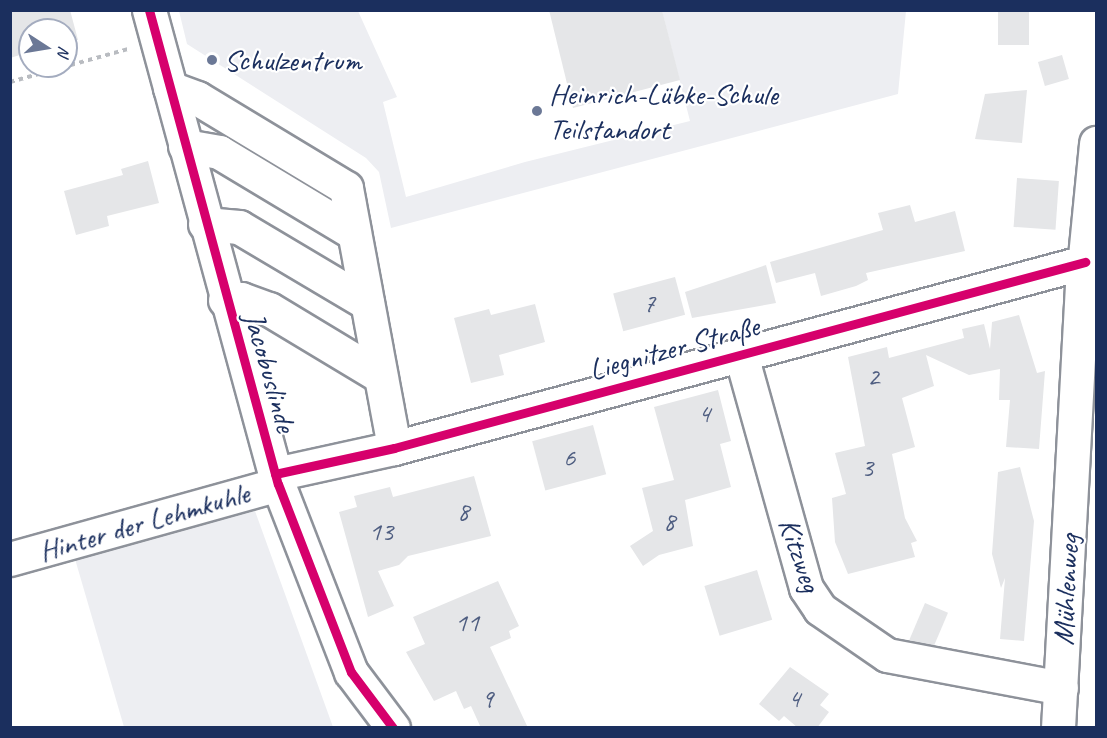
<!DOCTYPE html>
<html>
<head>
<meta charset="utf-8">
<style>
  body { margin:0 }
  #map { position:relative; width:1107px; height:738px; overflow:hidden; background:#fff; font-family:Caveat,sans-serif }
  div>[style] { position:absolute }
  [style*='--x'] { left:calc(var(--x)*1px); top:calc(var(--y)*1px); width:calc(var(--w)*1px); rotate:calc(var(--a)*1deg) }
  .green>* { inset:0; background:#edeef2 }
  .building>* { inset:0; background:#e5e6e8; transform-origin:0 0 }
  .path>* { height:4px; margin-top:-2px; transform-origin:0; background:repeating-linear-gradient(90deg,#b9bcc1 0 4.5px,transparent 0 9px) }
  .roads { filter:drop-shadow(2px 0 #8e929a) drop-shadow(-2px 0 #8e929a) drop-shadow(0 2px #8e929a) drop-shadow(0 -2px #8e929a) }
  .minor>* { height:33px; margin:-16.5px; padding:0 16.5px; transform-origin:16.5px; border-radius:16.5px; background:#fff }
  .cycleway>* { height:9px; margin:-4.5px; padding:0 4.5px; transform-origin:4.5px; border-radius:4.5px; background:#d6006c }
  .dots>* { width:16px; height:16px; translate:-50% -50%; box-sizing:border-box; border:3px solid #fff; border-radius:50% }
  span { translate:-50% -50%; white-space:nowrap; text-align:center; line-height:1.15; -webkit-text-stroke:4.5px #fff; paint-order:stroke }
  .number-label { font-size:27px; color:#4e5d80 }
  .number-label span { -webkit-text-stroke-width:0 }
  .poi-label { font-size:30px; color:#1b2f5e }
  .left { translate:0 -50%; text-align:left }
  .street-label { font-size:30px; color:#1b2f5e }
  .frame { position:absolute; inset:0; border:12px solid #1b2f5e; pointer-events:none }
  .north { position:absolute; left:18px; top:18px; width:60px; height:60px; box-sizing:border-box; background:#fff; border:2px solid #a4acbf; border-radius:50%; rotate:102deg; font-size:16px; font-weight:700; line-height:24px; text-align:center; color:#1b2f5e }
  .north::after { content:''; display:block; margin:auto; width:21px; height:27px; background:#6b7896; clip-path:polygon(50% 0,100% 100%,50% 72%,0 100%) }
</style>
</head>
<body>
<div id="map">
  <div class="green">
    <div style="clip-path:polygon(179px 11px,358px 11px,397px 97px,383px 102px,406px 197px,525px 162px,690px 121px,662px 11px,906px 11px,898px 94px,391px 228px,379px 172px,366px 158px,187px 44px)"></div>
    <div style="clip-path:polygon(255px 511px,333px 727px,124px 727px,75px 559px)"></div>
  </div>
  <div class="building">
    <div style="clip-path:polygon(10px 10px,70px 10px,78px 40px,66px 43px,66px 30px,30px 30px,30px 52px,10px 58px)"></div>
    <div style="clip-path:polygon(549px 10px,662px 10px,680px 80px,573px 108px)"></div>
    <div style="left:998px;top:10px;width:31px;height:35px"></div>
    <div style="left:1062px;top:55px;width:25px;height:25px;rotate:74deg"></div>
    <div style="clip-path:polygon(1027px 90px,1022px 143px,975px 139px,985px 94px)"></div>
    <div style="clip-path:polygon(148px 161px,159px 203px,107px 216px,109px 226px,76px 235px,64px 191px,123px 175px,121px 169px)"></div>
    <div style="left:1017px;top:178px;width:42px;height:49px;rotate:4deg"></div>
    <div style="clip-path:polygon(910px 205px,915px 222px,955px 211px,965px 251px,866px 273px,868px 280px,856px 286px,821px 296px,815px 273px,776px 283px,770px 262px,883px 230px,878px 213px)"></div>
    <div style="clip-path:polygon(766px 265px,776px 303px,692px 318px,685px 292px)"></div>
    <div style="left:675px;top:277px;width:39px;height:64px;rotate:75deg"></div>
    <div style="clip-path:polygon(535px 304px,545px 342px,499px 355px,504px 375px,471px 383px,454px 318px,489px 309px,491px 315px)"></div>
    <div style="clip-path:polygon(1019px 315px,1037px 373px,1045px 371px,1039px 449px,1006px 447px,1010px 400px,999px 400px,1000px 369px,969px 375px,926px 355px,934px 386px,902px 398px,915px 447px,892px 454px,905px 518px,917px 541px,911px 543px,915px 557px,848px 574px,835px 542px,832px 498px,846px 494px,835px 453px,865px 446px,848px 357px,887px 347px,889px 358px,964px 338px,962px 329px,984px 324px,990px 349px,992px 322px)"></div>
    <div style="clip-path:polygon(718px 390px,731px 441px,720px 444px,731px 487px,685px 500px,693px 546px,659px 555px,643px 566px,630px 546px,653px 531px,642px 488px,674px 480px,654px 407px)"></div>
    <div style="left:593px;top:425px;width:51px;height:63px;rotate:75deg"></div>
    <div style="clip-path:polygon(1020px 467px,1034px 521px,1024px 641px,1000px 639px,1005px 578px,1001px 588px,992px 554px,998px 472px)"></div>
    <div style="clip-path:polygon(474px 476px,491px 536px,408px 556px,399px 565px,378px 571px,394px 606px,368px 617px,339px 512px,357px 507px,354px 496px,390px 487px,393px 497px)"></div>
    <div style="left:757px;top:570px;width:52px;height:55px;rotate:73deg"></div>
    <div style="clip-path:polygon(498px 581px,519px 626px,509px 631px,511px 638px,490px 647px,528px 728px,481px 728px,471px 706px,464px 709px,456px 691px,434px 701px,406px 652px,425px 644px,413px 617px)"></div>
    <div style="left:925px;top:603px;width:25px;height:40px;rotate:23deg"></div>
    <div style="clip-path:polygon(790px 667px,829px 694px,820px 705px,829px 712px,817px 728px,798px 728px,784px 716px,779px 721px,759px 704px)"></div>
  </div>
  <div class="path">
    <div style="--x:10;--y:82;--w:123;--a:-15.6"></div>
  </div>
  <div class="roads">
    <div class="minor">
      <div style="--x:149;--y:10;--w:491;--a:74.8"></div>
      <div style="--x:278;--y:484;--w:202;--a:68.8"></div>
      <div style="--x:351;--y:672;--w:70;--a:53.1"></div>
      <div style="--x:170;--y:88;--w:29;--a:20"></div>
      <div style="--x:197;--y:98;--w:174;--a:31.1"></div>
      <div style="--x:346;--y:188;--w:264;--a:79.5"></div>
      <div style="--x:185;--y:146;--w:35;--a:10"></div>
      <div style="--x:219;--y:152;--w:157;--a:31"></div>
      <div style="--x:205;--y:224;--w:34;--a:5"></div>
      <div style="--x:239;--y:227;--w:149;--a:30.7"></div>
      <div style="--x:225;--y:300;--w:16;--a:-4"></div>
      <div style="--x:241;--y:299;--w:30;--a:20"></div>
      <div style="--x:269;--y:309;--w:130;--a:31.1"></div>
      <div style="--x:741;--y:355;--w:242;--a:74.4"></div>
      <div style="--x:806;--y:588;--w:25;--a:56"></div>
      <div style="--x:820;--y:609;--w:81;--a:34.5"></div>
      <div style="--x:887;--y:655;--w:177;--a:10.7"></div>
      <div style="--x:275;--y:474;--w:122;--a:-12.3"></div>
      <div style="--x:394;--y:448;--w:716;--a:-15.07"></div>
      <div style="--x:10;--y:559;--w:278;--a:-15.6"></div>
      <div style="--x:1058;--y:728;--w:442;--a:-86.9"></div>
      <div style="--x:1082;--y:287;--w:145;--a:-84.4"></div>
    </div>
  </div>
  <div class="cycleway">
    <div style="--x:149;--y:10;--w:491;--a:74.8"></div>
    <div style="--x:278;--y:484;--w:202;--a:68.8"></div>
    <div style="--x:351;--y:672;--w:70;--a:53.1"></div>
    <div style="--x:275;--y:474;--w:122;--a:-12.3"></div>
    <div style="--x:394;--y:448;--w:716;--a:-15.07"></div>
  </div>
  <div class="dots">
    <div style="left:212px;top:60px;background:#6b7896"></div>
    <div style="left:537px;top:111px;background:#6b7896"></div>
  </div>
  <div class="number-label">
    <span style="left:649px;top:304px">7</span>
    <span style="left:873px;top:377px">2</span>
    <span style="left:704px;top:414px">4</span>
    <span style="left:569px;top:458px">6</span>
    <span style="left:867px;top:468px">3</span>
    <span style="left:463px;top:512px">8</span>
    <span style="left:669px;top:522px">8</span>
    <span style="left:381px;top:532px">13</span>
    <span style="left:467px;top:623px">11</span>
    <span style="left:487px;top:699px">9</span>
    <span style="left:794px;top:699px">4</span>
  </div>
  <div class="poi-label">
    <span class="left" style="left:224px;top:60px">Schulzentrum</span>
    <span class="left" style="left:549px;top:111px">Heinrich-Lübke-Schule<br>Teilstandort</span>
  </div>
  <div class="street-label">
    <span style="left:674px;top:348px;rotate:-15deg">Liegnitzer Straße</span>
    <span style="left:270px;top:372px;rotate:74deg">Jacobuslinde</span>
    <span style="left:144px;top:522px;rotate:-16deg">Hinter der Lehmkuhle</span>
    <span style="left:800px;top:555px;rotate:71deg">Kitzweg</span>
    <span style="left:1066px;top:590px;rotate:-87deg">Mühlenweg</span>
  </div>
  <div class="frame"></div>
  <div class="north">N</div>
</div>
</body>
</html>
